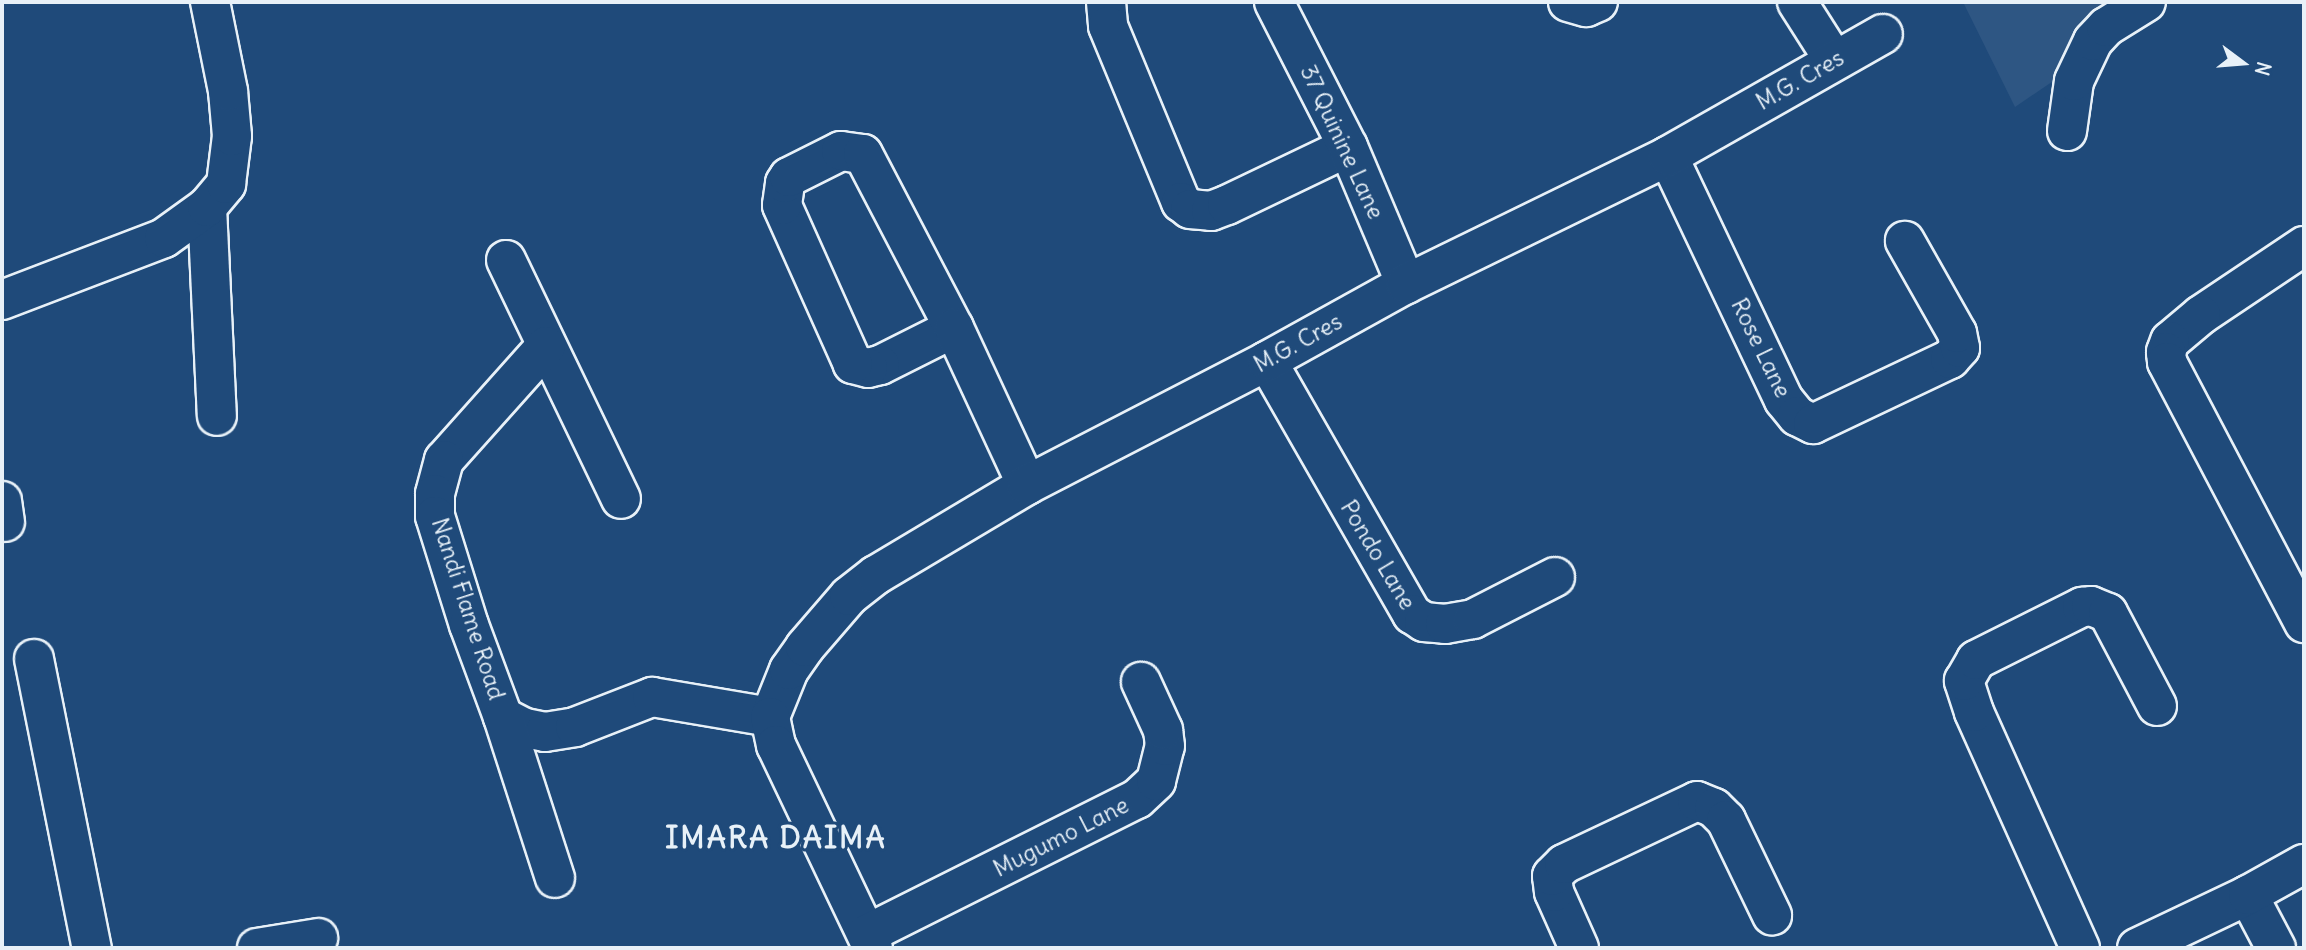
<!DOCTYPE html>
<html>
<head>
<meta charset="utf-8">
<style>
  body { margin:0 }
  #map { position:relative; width:2306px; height:950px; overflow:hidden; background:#1f4a7a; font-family:Delius,sans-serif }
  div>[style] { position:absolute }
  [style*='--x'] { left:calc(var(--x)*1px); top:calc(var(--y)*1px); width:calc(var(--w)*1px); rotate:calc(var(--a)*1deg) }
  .built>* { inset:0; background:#2e5683 }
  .roads { filter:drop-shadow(2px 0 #e8f1f8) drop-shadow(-2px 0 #e8f1f8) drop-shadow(0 2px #e8f1f8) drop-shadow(0 -2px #e8f1f8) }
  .minor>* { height:38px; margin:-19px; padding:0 19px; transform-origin:19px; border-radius:19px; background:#1f4a7a }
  span { translate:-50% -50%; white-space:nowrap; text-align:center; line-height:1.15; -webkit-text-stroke:6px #1f4a7a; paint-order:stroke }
  .street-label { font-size:23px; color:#e8f1f8 }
  .district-label { font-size:30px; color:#e8f1f8; font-weight:700; letter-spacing:2px }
  .frame { position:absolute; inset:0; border:4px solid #e8f1f8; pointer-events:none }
  .north { position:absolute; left:2208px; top:28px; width:70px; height:70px; -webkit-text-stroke:5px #1f4a7a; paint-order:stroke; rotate:106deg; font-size:19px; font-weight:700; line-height:28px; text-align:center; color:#e8f1f8 }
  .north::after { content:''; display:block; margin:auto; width:24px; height:32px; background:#e8f1f8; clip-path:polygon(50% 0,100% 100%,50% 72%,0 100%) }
</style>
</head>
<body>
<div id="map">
  <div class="built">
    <div style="clip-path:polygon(1963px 2px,2169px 2px,2015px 107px)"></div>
  </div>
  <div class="roads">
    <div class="minor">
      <div style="--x:1106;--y:2;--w:24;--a:85"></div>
      <div style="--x:1108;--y:26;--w:191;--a:67.5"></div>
      <div style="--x:1181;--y:202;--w:11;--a:38"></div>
      <div style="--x:1190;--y:209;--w:21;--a:5"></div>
      <div style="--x:1211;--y:211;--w:17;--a:-21"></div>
      <div style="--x:1227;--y:205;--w:134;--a:-25.6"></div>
      <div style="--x:1274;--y:2;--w:163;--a:63"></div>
      <div style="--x:1348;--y:147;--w:149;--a:67.1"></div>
      <div style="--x:1568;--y:2;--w:19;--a:16"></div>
      <div style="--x:1586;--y:7;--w:13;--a:-23"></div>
      <div style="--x:1797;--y:2;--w:69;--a:57.5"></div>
      <div style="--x:2067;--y:131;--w:50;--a:-82"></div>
      <div style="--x:2074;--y:81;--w:44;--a:-64.6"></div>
      <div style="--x:2093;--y:41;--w:19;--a:-47"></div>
      <div style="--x:2106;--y:27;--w:47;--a:-32"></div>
      <div style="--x:1668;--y:156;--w:270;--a:64.6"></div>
      <div style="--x:1784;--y:400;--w:21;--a:51"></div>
      <div style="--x:1797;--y:416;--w:18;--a:27"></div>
      <div style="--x:1813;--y:424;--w:152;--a:-25.4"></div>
      <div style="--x:1950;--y:359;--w:15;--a:-48"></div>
      <div style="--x:1960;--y:348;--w:15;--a:-101"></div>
      <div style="--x:1957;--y:333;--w:106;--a:-119.5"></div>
      <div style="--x:207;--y:207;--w:209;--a:87.3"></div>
      <div style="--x:2304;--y:246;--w:124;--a:146.2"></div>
      <div style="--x:2201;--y:315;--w:40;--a:140"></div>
      <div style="--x:2170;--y:341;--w:12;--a:110"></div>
      <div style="--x:2166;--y:352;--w:10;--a:84"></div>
      <div style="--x:2167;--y:362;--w:295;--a:62.3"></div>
      <div style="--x:506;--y:260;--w:265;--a:64.3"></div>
      <div style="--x:2;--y:300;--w:173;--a:-20.9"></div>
      <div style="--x:164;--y:238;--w:53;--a:-35.8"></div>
      <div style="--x:207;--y:207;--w:30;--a:-50"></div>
      <div style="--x:226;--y:184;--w:48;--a:-82.9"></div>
      <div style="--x:232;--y:136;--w:45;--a:-95.1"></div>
      <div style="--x:228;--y:91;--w:91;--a:-101.4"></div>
      <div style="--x:954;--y:328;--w:83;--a:153.4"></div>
      <div style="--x:880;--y:365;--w:12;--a:166"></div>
      <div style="--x:868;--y:368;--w:16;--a:-165"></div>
      <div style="--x:853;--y:364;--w:174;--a:-114.1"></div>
      <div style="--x:782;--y:205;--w:22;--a:-82"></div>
      <div style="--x:785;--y:183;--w:7;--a:-56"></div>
      <div style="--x:789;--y:177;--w:58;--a:-26.6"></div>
      <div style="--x:841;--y:151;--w:22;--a:8"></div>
      <div style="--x:863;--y:154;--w:196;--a:62.4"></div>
      <div style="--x:954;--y:328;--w:173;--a:65.1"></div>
      <div style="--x:546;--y:346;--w:153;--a:131.8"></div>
      <div style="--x:444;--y:460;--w:35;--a:105"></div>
      <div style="--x:435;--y:494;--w:22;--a:90"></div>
      <div style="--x:435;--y:516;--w:114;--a:72.7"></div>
      <div style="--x:469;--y:625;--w:98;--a:69.7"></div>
      <div style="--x:503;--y:717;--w:25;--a:27"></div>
      <div style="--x:525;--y:728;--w:20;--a:11"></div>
      <div style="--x:545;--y:732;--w:30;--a:-9"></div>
      <div style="--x:575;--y:727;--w:83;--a:-21.3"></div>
      <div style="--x:652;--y:697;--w:120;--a:9.6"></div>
      <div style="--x:1267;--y:361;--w:292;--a:60.2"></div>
      <div style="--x:1412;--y:614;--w:14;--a:34"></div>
      <div style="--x:1424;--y:622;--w:21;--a:5"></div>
      <div style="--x:1445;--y:624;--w:28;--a:-10"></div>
      <div style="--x:1473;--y:619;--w:92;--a:-27.1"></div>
      <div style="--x:2;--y:501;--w:21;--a:82"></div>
      <div style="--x:34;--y:659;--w:295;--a:78.7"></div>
      <div style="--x:503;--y:717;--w:169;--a:72.1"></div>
      <div style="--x:770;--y:717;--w:51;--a:-68"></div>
      <div style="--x:789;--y:670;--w:28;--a:-55"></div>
      <div style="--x:805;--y:647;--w:67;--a:-49.2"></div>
      <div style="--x:849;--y:596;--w:34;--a:-38"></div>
      <div style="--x:876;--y:575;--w:176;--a:-30.8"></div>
      <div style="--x:1027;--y:485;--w:270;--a:-27.3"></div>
      <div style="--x:1267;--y:361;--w:159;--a:-29"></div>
      <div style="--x:1406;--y:284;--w:292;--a:-26"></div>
      <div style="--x:1668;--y:156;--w:247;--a:-29.6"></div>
      <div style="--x:770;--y:717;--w:29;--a:78"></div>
      <div style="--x:776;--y:745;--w:225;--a:64.5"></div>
      <div style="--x:2248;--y:895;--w:60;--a:62.2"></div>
      <div style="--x:867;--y:934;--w:302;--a:-26.6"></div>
      <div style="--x:1137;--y:799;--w:26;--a:-43"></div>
      <div style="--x:1156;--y:781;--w:36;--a:-76"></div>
      <div style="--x:1165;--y:746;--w:16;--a:-97"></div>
      <div style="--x:1163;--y:730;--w:53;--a:-114.6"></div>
      <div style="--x:257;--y:948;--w:62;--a:-9.3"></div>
      <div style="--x:1579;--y:948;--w:61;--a:-114.1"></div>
      <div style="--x:1554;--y:892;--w:16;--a:-97"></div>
      <div style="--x:1552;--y:876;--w:17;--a:-45"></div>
      <div style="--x:1564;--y:864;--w:147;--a:-25.3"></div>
      <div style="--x:1697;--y:801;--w:18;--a:22"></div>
      <div style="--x:1714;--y:808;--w:17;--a:45"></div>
      <div style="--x:1726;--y:820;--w:106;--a:64.2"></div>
      <div style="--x:2080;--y:948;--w:259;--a:-114.2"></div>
      <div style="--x:1974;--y:712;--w:33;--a:-108"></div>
      <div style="--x:1964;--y:681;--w:24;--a:-60"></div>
      <div style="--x:1976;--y:660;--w:119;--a:-26.6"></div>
      <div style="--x:2082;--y:607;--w:9;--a:-6"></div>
      <div style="--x:2091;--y:606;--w:18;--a:22"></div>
      <div style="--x:2108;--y:613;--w:105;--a:62.2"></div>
      <div style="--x:2137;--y:948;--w:123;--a:-25.5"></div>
      <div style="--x:2248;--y:895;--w:64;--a:-29"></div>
    </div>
  </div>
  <div class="street-label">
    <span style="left:1800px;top:80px;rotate:-30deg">M.G. Cres</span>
    <span style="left:1342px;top:142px;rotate:65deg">37 Quinine Lane</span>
    <span style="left:1298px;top:343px;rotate:-29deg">M.G. Cres</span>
    <span style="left:1761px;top:348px;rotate:64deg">Rose Lane</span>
    <span style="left:1378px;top:555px;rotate:59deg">Pondo Lane</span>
    <span style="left:468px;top:609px;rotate:72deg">Nandi Flame Road</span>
    <span style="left:1061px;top:837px;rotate:-27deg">Mugumo Lane</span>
  </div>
  <div class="district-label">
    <span style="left:776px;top:837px">IMARA DAIMA</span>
  </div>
  <div class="frame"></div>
  <div class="north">N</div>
</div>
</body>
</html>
